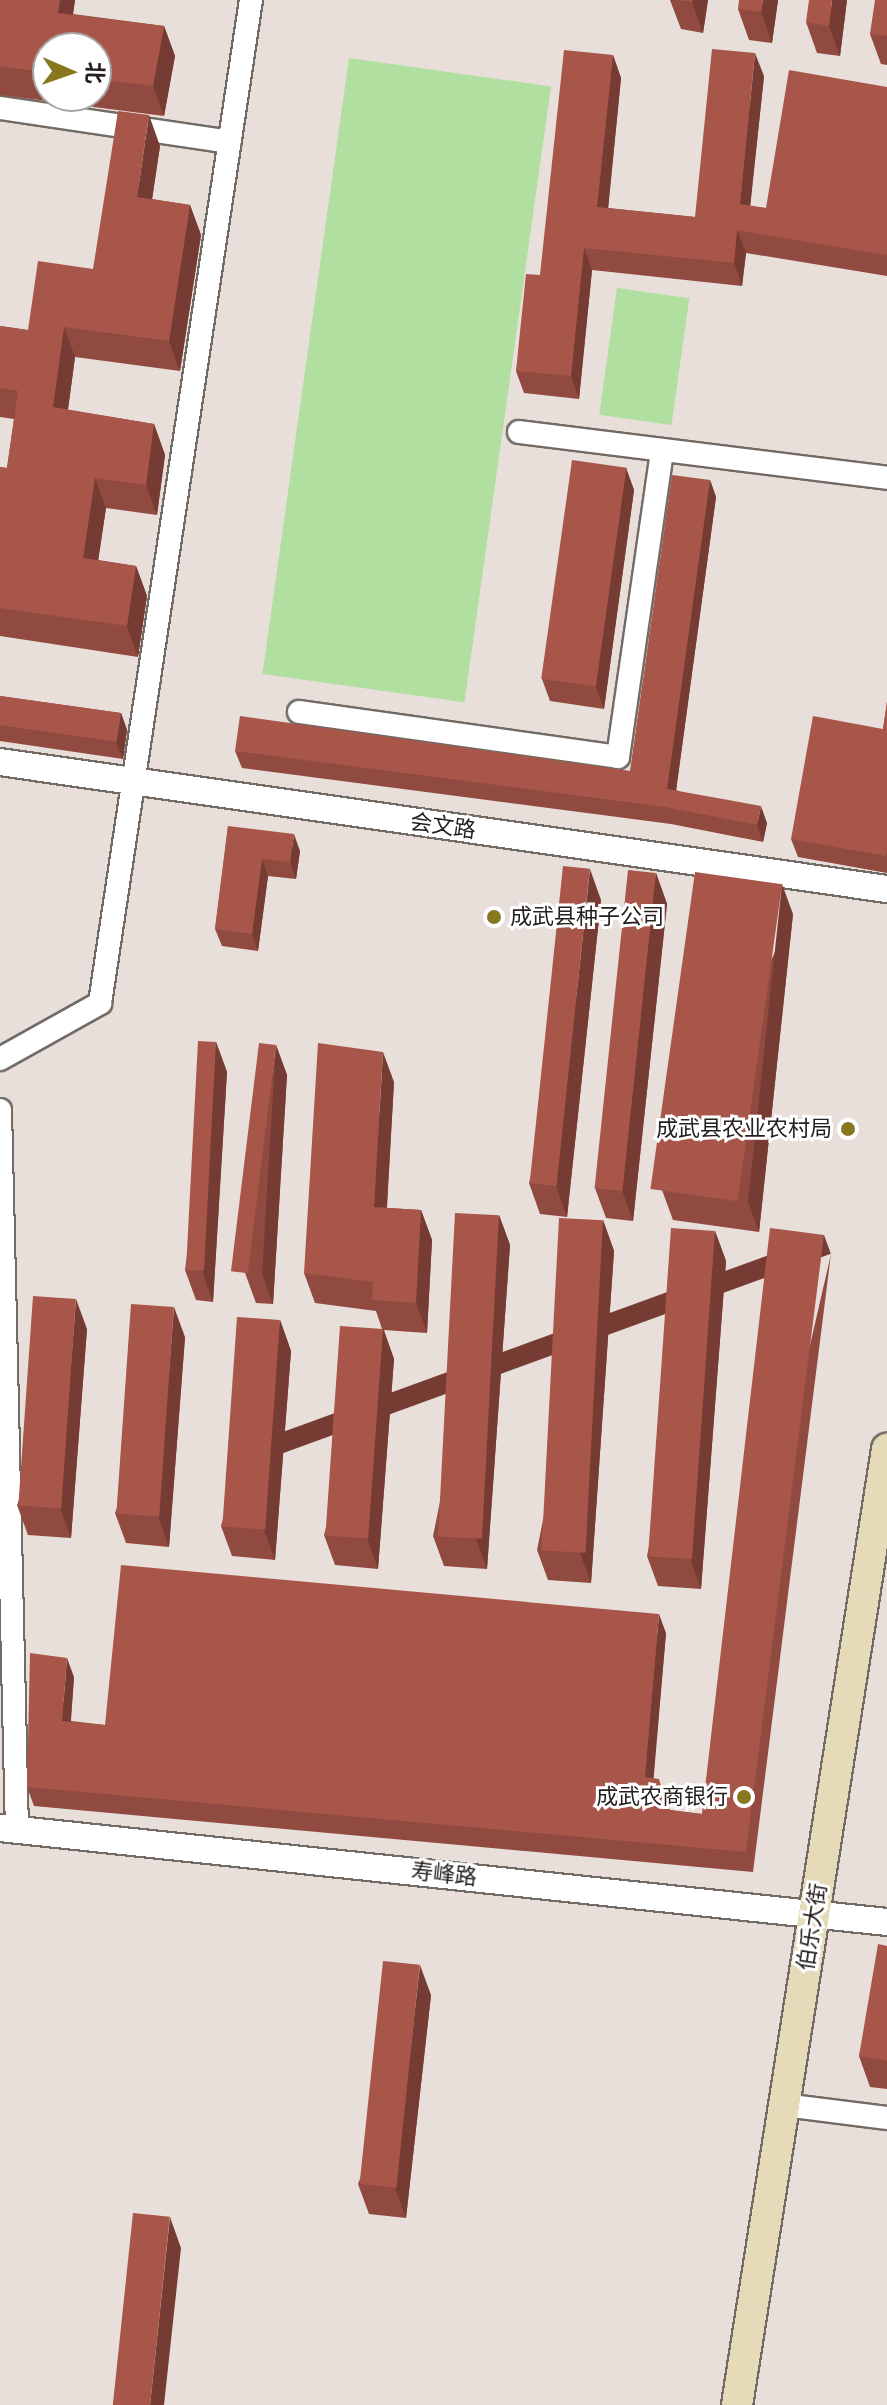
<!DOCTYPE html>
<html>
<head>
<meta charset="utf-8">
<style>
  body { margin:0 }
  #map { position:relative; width:887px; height:2405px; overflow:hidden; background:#e8dfda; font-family:Signika,"Noto Sans SC",sans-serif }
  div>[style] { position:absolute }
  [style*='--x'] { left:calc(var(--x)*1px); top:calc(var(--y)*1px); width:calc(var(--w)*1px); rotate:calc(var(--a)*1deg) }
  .green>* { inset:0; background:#b0dfa0; transform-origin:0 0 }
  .roads { filter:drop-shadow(2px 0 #726b66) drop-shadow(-2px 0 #726b66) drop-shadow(0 2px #726b66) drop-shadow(0 -2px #726b66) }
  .minor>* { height:22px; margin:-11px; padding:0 11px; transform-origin:11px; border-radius:11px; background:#fff }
  .tertiary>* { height:26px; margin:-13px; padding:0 13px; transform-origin:13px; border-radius:13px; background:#fff }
  .secondary>* { height:30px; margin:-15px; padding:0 15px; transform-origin:15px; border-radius:15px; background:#e5dbb9 }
  .wall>* { inset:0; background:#904a3f }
  .shaded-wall>* { inset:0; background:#763c33; transform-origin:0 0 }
  .building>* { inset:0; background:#a85649; transform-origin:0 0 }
  .dots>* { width:22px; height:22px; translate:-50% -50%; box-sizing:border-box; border:4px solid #fff; border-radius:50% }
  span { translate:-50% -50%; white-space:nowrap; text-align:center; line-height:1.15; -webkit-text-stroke:6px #fff; paint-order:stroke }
  .street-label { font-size:22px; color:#24201f }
  .poi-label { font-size:22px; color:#24201f }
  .left { translate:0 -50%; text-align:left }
  .right { translate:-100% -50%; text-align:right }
  .north { position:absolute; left:32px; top:32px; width:80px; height:80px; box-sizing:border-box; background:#fff; border:2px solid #a7a6a5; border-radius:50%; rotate:92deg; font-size:22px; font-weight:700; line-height:32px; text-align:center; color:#24201f }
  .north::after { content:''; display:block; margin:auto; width:28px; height:36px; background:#87781d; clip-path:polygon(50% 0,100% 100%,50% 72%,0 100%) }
</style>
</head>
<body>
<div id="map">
  <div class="green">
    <div style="left:349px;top:58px;width:204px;height:622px;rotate:8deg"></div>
    <div style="left:617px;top:288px;width:73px;height:128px;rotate:8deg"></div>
  </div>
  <div class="roads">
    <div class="minor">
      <div style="--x:0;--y:108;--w:232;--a:8.4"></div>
      <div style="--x:519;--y:432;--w:371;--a:7.1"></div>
      <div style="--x:299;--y:712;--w:322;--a:8"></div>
      <div style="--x:618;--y:757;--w:310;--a:-81.8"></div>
      <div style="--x:0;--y:1059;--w:115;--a:-29.2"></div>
      <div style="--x:100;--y:1003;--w:1014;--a:-81.44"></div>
      <div style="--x:0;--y:1110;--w:720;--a:88.65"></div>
      <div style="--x:784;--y:2105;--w:104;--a:7.2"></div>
    </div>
    <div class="tertiary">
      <div style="--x:0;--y:762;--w:896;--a:8.15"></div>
      <div style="--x:0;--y:1828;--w:892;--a:6.05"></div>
    </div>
    <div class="secondary">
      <div style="--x:737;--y:2405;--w:968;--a:-81.08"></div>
    </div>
  </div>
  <div class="wall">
    <div style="clip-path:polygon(evenodd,0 0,75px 0,73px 14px,164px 26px,175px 56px,164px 116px,0 95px,0 0,48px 48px,96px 48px,96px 96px,48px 96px,48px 48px)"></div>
    <div style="clip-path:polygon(670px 0,708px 0,703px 33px,681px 29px)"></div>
    <div style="clip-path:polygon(778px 0,772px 43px,749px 40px,738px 9px)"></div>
    <div style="clip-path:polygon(847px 0,840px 56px,817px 53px,806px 22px)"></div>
    <div style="clip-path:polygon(887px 0,887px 65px,881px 64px,870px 34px)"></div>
    <div style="clip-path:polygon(613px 55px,621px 78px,608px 208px,695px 217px,764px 76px,750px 206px,766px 208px,887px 87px,887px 276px,746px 253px,742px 286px,592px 270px,579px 399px,524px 393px,516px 371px,540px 275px)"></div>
    <div style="clip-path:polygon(160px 146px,152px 199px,190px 205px,201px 235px,180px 371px,75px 357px,68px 410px,154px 424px,165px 455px,157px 515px,106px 508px,98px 560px,136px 566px,147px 596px,138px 657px,0 636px,0 467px,7px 468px,14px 419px,0 417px,0 326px,28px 330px,93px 269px)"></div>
    <div style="clip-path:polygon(626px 468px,634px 490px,604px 709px,550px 701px,542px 679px)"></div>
    <div style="clip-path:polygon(710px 480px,716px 497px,676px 790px,767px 823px,763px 842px,671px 824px,242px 768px,235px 751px,630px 771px)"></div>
    <div style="clip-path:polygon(0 696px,121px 713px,127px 730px,123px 759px,0 741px)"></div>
    <div style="clip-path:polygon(887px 702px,887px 873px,798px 857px,791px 839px,883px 729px)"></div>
    <div style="clip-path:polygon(228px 826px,300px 851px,296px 879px,268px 876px,258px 951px,222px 946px,215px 929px)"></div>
    <div style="clip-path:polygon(656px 873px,667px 904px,633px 1221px,606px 1218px,595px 1188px)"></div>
    <div style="clip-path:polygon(601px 900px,567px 1217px,540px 1214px,529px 1183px)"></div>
    <div style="clip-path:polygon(793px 914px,759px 1232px,673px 1220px,662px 1190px)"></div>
    <div style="clip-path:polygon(216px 1042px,227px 1072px,213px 1302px,196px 1300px,185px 1270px)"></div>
    <div style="clip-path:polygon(276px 1045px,287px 1075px,273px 1304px,256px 1303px,245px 1273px)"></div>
    <div style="clip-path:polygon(394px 1082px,387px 1208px,421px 1210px,432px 1240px,427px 1333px,384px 1330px,394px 1359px,378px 1569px,335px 1565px,324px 1535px,382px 1329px,376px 1311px,315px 1303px,304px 1273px)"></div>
    <div style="clip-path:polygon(499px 1215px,510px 1245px,487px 1569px,444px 1566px,433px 1536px)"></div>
    <div style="clip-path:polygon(603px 1220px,614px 1251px,591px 1583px,548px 1580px,537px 1550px)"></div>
    <div style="clip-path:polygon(715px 1231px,726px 1261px,701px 1589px,658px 1586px,647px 1556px)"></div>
    <div style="clip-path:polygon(831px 1254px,753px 1872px,34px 1806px,27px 1787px,74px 1677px,71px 1721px,105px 1725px,666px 1633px,653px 1778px,666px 1798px,670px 1810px,702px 1814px)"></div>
    <div style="clip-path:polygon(280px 1320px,291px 1351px,275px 1560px,232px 1556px,221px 1526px)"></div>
    <div style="clip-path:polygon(87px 1329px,71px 1538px,28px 1535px,17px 1505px)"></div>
    <div style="clip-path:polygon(185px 1337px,169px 1547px,126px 1543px,115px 1513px)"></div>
    <div style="clip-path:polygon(887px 1946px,887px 2089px,870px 2087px,859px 2056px)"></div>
    <div style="clip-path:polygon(431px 1995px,406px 2218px,369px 2214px,358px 2184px)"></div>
  </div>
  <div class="shaded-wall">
    <div style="clip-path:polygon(60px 0,75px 0,69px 43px,58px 13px)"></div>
    <div style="clip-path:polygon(693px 0,708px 0,703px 33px,692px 2px)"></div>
    <div style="clip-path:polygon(763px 0,778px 0,772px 43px,761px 12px)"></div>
    <div style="clip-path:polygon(832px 0,847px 0,840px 56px,829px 26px)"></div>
    <div style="clip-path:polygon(164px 26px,175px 56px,164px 116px,153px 86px)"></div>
    <div style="clip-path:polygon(755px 53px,764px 76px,748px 227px,740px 204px)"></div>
    <div style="clip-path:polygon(613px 55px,621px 78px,606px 230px,597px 207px)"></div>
    <div style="clip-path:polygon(149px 115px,160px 146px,148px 227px,137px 197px)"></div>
    <div style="clip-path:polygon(190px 205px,201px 235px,180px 371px,169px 341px)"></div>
    <div style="clip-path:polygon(737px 230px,746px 253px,742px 286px,734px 263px)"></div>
    <div style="clip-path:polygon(584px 248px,592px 270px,579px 399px,571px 376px)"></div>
    <div style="clip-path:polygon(64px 327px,75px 357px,64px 438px,53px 407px)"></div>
    <div style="clip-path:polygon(154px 424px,165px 455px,157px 515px,146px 485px)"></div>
    <div style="clip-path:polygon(626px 468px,634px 490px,604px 709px,596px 687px)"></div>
    <div style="clip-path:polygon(95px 478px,106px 508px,94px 589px,83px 558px)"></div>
    <div style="clip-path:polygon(710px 480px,716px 497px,674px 806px,667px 789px)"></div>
    <div style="clip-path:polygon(136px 566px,147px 596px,138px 657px,127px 626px)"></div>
    <div style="clip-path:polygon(121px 713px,127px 730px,123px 759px,116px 742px)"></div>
    <div style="clip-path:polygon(761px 806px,767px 823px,763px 842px,757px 825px)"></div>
    <div style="clip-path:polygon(294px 834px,300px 851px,296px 879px,290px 862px)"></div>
    <div style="clip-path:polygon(262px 859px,268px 876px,258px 951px,252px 934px)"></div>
    <div style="clip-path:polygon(590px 869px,601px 900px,567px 1217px,556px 1186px)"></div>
    <div style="clip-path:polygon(656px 873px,667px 904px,633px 1221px,622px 1190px)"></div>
    <div style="clip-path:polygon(782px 884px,793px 914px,759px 1232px,748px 1202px)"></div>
    <div style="clip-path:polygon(216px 1042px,227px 1072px,213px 1302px,202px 1271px)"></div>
    <div style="clip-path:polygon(276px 1045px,287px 1075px,273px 1304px,262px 1274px)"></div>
    <div style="clip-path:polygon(383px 1052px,394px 1082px,385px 1237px,374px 1207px)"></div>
    <div style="clip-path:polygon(421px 1210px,432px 1240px,427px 1333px,416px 1303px)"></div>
    <div style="clip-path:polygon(499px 1215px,510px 1245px,487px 1569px,476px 1539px)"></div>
    <div style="clip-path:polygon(603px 1220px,614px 1251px,591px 1583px,580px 1553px)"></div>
    <div style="clip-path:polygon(715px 1231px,726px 1261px,701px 1589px,690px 1559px)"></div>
    <div style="left:824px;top:1235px;width:20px;height:622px;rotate:70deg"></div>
    <div style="clip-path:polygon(76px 1299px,87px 1329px,71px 1538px,60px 1508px)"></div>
    <div style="clip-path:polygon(174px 1307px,185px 1337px,169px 1547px,158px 1516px)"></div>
    <div style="clip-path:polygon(280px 1320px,291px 1351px,275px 1560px,264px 1530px)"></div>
    <div style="clip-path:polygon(383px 1329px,394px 1359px,378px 1569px,367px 1538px)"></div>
    <div style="clip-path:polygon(659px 1614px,666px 1633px,652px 1797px,645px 1777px)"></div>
    <div style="clip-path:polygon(67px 1658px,74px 1677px,69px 1740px,62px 1721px)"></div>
    <div style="clip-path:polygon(420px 1965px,431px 1995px,406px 2218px,395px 2188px)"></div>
    <div style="clip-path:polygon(170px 2217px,181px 2248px,164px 2405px,150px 2405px)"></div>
  </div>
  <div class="building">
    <div style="clip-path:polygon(0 0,60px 0,58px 13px,164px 26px,153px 86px,96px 79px,96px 48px,48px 48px,48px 73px,0 66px)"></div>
    <div style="clip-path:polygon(675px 0,693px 0,692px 2px)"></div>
    <div style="clip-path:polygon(739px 0,763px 0,761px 12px,738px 9px)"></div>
    <div style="clip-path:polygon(809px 0,832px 0,829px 26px,806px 22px)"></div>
    <div style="clip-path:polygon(875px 0,887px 0,887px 36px,870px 34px)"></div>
    <div style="clip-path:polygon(712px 49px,755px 53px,740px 204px,766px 208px,789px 70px,887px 87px,887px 255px,737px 230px,734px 263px,584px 248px,571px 376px,516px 371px,526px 274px,540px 275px,564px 50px,613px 55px,597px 207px,695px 217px)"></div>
    <div style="clip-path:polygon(118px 111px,149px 115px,137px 197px,190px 205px,169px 341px,64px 327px,53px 407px,154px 424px,146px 485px,95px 478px,83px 558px,136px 566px,127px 626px,0 608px,0 467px,7px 468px,18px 391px,0 388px,0 326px,28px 330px,38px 261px,93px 269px)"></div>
    <div style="left:572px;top:460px;width:55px;height:221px;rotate:8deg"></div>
    <div style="clip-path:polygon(672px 475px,710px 480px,667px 789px,761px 806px,757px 825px,665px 807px,235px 751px,240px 716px,630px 771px)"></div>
    <div style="left:0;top:696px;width:122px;height:29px;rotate:8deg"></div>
    <div style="clip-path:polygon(887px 702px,887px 850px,886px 856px,791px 839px,813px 716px,883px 729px)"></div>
    <div style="clip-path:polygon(228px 826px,294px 834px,290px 862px,262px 859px,252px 934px,215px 929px)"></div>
    <div style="left:563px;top:866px;width:27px;height:319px;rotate:6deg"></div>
    <div style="left:628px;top:870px;width:28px;height:320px;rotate:6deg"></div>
    <div style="left:695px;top:872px;width:88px;height:320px;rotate:8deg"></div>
    <div style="left:198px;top:1041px;width:18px;height:229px;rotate:3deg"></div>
    <div style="left:259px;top:1043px;width:17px;height:230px;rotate:7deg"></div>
    <div style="clip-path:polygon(318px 1043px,383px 1052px,374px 1207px,421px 1210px,416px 1303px,372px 1300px,373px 1282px,304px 1273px)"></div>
    <div style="left:455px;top:1213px;width:44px;height:324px;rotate:3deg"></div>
    <div style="left:559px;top:1218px;width:44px;height:333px;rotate:3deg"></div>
    <div style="left:671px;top:1228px;width:44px;height:329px;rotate:4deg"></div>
    <div style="clip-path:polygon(770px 1228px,824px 1235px,746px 1852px,27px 1787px,30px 1653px,67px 1658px,62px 1721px,105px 1725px,121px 1565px,659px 1614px,645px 1777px,659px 1779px,668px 1810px,702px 1814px)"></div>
    <div style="left:33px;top:1296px;width:43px;height:210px;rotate:4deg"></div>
    <div style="left:131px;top:1304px;width:43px;height:210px;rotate:4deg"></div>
    <div style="left:237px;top:1317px;width:43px;height:210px;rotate:4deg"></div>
    <div style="left:340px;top:1326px;width:43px;height:210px;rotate:4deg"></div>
    <div style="clip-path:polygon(878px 1944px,887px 1946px,887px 2061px,859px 2056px)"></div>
    <div style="left:383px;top:1961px;width:37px;height:224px;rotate:6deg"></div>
    <div style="left:133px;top:2213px;width:37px;height:193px;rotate:6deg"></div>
  </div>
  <div class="dots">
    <div style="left:494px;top:917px;background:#87781d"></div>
    <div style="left:848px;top:1129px;background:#87781d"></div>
    <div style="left:744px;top:1797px;background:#87781d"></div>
  </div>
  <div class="street-label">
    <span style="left:443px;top:826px;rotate:8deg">会文路</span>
    <span style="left:444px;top:1874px;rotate:6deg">寿峰路</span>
    <span style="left:812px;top:1927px;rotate:-81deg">伯乐大街</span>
  </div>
  <div class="poi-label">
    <span class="left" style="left:510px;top:917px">成武县种子公司</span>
    <span class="right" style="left:832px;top:1129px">成武县农业农村局</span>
    <span class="right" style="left:728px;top:1797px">成武农商银行</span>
  </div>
  <div class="north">北</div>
</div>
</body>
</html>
